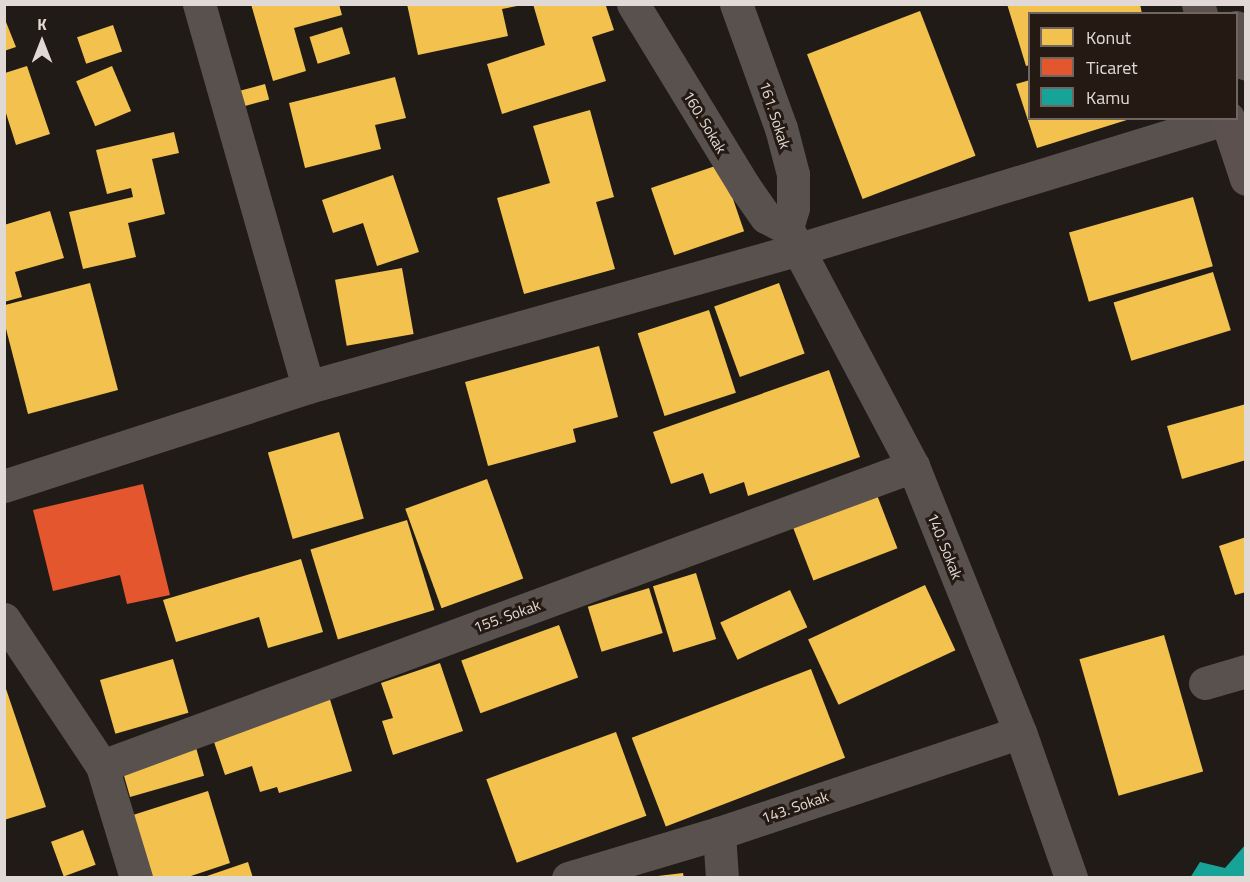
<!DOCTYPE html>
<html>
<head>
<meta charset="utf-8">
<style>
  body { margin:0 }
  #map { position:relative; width:1250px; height:882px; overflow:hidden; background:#201b17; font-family:"Titillium Web",sans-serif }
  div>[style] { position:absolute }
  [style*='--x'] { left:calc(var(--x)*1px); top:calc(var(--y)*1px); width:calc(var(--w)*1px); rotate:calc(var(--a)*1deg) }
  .homes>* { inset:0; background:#f2c14e; transform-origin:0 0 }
  .shops>* { inset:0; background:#e4572e }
  .public>* { inset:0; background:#17a398 }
  .minor>* { height:33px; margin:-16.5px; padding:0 16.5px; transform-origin:16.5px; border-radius:16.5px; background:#59514e }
  .major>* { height:33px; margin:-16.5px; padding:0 16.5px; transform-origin:16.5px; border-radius:16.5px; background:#5c514e }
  span { translate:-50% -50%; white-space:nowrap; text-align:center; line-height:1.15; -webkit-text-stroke:6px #241a13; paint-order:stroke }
  .street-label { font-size:15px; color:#e1d9d5 }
  .frame { position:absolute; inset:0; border:6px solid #e1d9d5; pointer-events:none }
  .legend { position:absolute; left:1028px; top:12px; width:210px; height:108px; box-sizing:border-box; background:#241a13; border:2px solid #706661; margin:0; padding:8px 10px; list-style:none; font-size:18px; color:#e1d9d5 }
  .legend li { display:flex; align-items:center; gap:12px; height:30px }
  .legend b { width:30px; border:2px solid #706661 }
  .north { position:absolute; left:12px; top:12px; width:60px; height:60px; -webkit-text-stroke:4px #241a13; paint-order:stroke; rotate:0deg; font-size:16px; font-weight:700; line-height:24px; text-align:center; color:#e1d9d5 }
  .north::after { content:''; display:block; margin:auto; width:21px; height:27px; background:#e1d9d5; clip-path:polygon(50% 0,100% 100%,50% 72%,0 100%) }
</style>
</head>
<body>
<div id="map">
  <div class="homes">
    <div style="clip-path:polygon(251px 4px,339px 4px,342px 15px,294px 28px,306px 71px,273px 81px)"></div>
    <div style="clip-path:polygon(407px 4px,517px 4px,517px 6px,502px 9px,508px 36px,418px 55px)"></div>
    <div style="clip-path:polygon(533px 4px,606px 6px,614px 30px,592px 37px,606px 81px,502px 114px,487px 64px,545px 45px)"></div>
    <div style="clip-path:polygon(1007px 4px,1140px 4px,1142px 14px,1030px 14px,1030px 65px,1026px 66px)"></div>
    <div style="left:920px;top:11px;width:155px;height:121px;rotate:69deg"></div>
    <div style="clip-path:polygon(4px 17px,16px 47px,4px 51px)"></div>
    <div style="left:113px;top:25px;width:28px;height:38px;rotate:71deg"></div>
    <div style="left:342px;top:27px;width:28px;height:34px;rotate:73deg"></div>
    <div style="clip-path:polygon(27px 66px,50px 134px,16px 145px,5px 110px,5px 73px)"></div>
    <div style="left:112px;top:66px;width:49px;height:39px;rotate:67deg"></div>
    <div style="clip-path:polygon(395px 77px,406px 118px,375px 125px,381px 149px,305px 168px,289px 103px)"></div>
    <div style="clip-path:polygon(1030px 80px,1030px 118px,1130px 119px,1037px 148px,1016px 84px)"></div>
    <div style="left:265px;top:84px;width:16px;height:26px;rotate:75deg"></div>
    <div style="clip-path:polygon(590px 110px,614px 197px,596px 202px,615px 269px,524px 294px,497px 198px,550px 183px,533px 126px)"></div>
    <div style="clip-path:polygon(174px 132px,179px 153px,152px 159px,165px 214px,128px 223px,136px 257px,83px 269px,69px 212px,133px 197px,131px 188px,107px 194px,96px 150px)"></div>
    <div style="left:721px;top:164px;width:71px;height:74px;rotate:71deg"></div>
    <div style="clip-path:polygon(393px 175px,419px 252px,377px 266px,363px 223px,333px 233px,322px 200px)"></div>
    <div style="left:1193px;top:197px;width:72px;height:129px;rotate:74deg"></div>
    <div style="clip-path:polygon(50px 211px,64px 258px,15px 272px,22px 297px,4px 302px,4px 225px)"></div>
    <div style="left:402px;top:268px;width:67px;height:68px;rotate:80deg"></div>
    <div style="left:1213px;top:272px;width:61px;height:104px;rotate:73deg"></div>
    <div style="clip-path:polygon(90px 283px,118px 390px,28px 414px,5px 325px,5px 305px)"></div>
    <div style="left:779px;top:283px;width:75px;height:69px;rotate:70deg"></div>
    <div style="left:709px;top:310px;width:87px;height:75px;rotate:72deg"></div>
    <div style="clip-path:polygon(599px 346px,618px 417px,573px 429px,576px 442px,488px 466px,465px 382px)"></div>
    <div style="clip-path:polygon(829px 370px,860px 457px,748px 496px,744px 482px,710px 494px,703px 473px,671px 484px,653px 432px)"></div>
    <div style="clip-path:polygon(1246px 404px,1246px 460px,1182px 479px,1167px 426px)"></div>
    <div style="left:339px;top:432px;width:90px;height:74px;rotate:74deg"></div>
    <div style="left:487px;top:479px;width:106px;height:87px;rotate:70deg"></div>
    <div style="left:877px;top:495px;width:57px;height:90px;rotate:69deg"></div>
    <div style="left:407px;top:520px;width:94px;height:101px;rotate:73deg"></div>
    <div style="clip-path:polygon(1246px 537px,1246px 592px,1235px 595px,1219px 546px)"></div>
    <div style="clip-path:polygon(301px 559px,323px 632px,268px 648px,259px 617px,176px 642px,163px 600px)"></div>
    <div style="left:696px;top:573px;width:69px;height:45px;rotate:73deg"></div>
    <div style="left:925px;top:585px;width:72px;height:129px;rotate:65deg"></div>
    <div style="left:649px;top:588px;width:47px;height:64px;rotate:73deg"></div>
    <div style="left:790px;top:590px;width:41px;height:77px;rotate:65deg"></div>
    <div style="left:559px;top:625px;width:56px;height:104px;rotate:70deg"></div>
    <div style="left:1164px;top:635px;width:142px;height:88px;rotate:74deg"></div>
    <div style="left:173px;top:659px;width:56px;height:76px;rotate:74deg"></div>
    <div style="clip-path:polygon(440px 663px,463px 731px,393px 755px,382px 721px,393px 718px,381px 683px)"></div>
    <div style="left:811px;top:669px;width:95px;height:192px;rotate:69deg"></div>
    <div style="clip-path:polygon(4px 683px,46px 807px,4px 820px)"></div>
    <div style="clip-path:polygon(328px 693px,352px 771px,279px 793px,277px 787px,260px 792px,252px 766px,225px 775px,210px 730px)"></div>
    <div style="left:616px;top:732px;width:89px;height:138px;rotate:70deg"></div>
    <div style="left:195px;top:744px;width:33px;height:77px;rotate:74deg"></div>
    <div style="clip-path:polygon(208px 791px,230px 863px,185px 878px,153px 878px,133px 815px)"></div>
    <div style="left:83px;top:830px;width:37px;height:34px;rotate:70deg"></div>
    <div style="clip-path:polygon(248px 862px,253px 878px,204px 878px,204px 877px)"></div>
    <div style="clip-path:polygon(683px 873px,684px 878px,658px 878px,658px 876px)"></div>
  </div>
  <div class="shops">
    <div style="clip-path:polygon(143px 484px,170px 595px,127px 604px,120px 575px,53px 591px,33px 510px)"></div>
  </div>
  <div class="public">
    <div style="clip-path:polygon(1246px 844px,1246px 878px,1190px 878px,1200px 862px,1225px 868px)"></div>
  </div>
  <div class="minor">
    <div style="--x:199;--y:4;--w:398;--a:74.1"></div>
    <div style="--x:308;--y:387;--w:507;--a:-15.68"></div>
    <div style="--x:796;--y:250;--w:452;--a:-17"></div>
    <div style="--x:633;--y:4;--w:213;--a:58.6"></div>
    <div style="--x:744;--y:186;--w:38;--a:55"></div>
    <div style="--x:766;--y:217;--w:24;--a:28"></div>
    <div style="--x:736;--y:4;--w:132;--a:70.1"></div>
    <div style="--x:781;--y:128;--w:48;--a:75.4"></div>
    <div style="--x:793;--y:174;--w:34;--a:90"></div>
    <div style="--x:793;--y:208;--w:21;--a:107"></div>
    <div style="--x:787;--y:228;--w:269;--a:62.1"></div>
    <div style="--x:913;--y:466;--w:287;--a:68.1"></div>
    <div style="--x:1020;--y:732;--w:155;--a:70.7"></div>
    <div style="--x:4;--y:486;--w:320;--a:-18"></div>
    <div style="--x:4;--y:619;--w:177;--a:56.3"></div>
    <div style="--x:102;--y:766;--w:117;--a:73.1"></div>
    <div style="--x:1205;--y:683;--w:43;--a:-16.3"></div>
    <div style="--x:102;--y:766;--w:865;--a:-20.3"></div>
    <div style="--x:719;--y:833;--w:45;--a:86.2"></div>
    <div style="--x:568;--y:878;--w:158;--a:-16.6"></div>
    <div style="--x:719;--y:833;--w:317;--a:-18.5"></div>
  </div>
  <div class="major">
    <div style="--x:1198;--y:4;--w:10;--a:73"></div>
    <div style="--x:1236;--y:27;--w:38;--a:75"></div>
    <div style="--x:1226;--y:118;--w:64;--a:71.8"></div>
  </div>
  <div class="street-label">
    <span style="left:775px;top:115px;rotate:72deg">161. Sokak</span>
    <span style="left:705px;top:122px;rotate:59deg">160. Sokak</span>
    <span style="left:945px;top:546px;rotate:68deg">140. Sokak</span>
    <span style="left:507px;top:616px;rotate:-20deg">155. Sokak</span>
    <span style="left:795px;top:807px;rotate:-19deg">143. Sokak</span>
  </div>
  <div class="frame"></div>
  <ul class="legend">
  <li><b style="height:16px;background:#f2c14e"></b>Konut</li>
  <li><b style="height:16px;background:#e4572e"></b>Ticaret</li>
  <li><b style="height:16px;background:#17a398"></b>Kamu</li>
  </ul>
  <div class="north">K</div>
</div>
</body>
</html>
